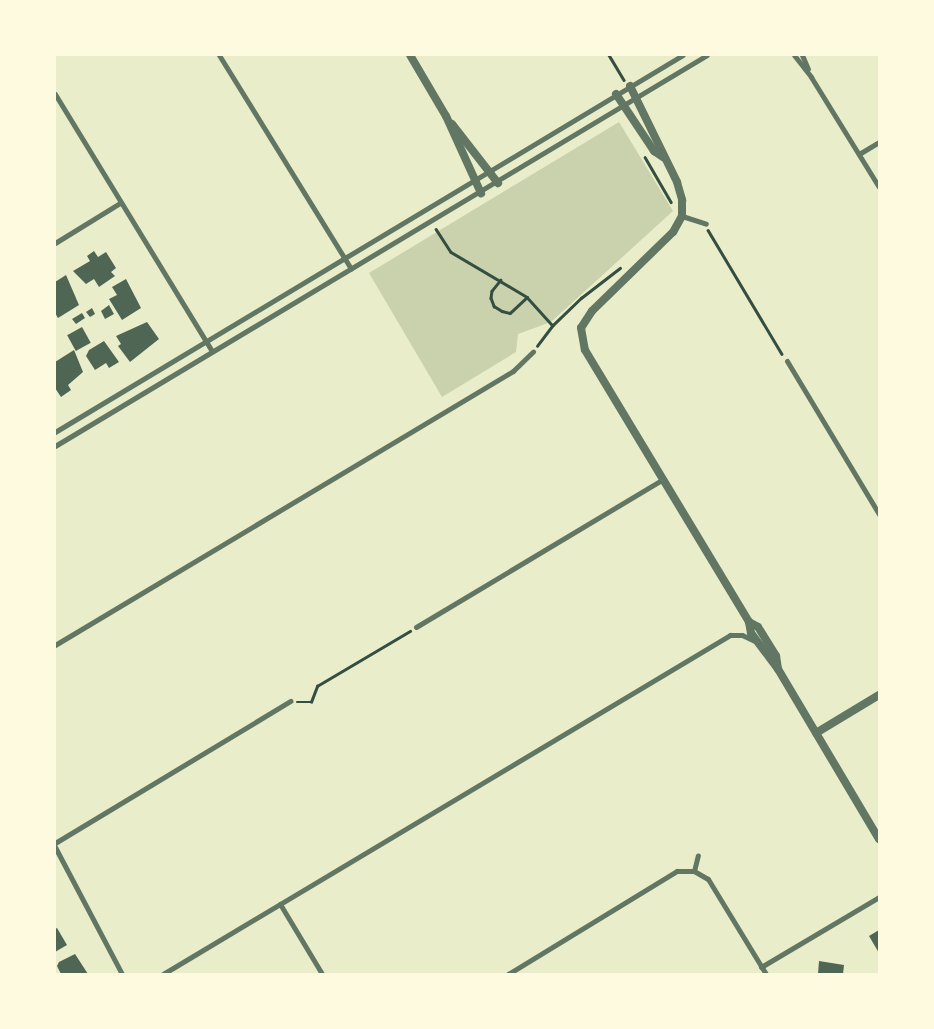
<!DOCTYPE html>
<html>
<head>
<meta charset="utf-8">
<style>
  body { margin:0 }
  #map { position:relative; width:934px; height:1029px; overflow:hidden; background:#e9edc9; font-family:Jost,sans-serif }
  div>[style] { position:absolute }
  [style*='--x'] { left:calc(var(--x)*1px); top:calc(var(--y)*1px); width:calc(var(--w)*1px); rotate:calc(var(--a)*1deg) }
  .green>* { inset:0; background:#cad2ad }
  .building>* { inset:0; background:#4f6655; transform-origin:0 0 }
  .path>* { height:2.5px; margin:-1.25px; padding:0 1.25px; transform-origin:1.25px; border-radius:1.25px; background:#344e41 }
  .minor>* { height:5px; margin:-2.5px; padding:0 2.5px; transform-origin:2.5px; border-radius:2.5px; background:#617663 }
  .tertiary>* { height:8px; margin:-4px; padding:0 4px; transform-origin:4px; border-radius:4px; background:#617663 }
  span { translate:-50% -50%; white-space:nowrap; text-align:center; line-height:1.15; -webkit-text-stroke:4px #fefae0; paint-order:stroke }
  .frame { position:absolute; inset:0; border:56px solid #fefae0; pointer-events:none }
</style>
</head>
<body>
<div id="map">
  <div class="green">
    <div style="clip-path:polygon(619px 122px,673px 211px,551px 322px,518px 334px,516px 352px,442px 397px,369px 273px)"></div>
  </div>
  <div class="building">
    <div style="clip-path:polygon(94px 251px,98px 257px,106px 252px,116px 268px,111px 272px,115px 276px,99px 287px,94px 279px,86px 284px,73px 271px,90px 261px,87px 256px)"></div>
    <div style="clip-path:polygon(66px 275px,79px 305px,58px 318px,55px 313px,55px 282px)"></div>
    <div style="clip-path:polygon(126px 279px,141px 308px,122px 320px,109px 299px,117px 295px,112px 287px)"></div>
    <div style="clip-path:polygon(109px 305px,114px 314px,105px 319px,101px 311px)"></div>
    <div style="clip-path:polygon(92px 308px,95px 314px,90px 317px,86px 312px)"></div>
    <div style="clip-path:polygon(82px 313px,85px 318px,76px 324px,72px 319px)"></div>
    <div style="clip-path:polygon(147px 322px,159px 339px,130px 362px,118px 346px,121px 344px,116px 336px)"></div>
    <div style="left:82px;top:327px;width:18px;height:17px;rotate:61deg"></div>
    <div style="clip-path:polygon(104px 341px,119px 362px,109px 368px,106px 363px,95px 370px,86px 356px,89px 350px)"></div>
    <div style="clip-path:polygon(74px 350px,83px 372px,68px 385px,71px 390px,61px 397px,55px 388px,55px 362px)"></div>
    <div style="clip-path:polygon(57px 928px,67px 945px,55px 952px,55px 929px)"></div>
    <div style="clip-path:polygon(879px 930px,879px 953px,869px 936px)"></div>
    <div style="clip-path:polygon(75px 954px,88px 974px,61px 974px,57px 966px,59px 962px)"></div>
    <div style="clip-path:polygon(819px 961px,844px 965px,843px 974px,818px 974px)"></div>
  </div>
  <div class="path">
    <div style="--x:609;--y:55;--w:29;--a:59"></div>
    <div style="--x:645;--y:157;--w:52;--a:60"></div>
    <div style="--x:436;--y:229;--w:27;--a:57"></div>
    <div style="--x:451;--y:252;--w:88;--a:30.6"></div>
    <div style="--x:527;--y:297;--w:38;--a:48"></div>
    <div style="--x:708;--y:230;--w:144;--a:59.2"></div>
    <div style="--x:501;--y:280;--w:14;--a:129"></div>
    <div style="--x:492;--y:291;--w:7;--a:98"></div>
    <div style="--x:491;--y:298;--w:9;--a:69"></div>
    <div style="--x:494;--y:306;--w:9;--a:32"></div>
    <div style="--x:502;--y:311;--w:8;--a:14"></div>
    <div style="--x:510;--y:313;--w:23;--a:-43"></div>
    <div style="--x:537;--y:346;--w:26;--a:-53"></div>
    <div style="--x:553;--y:325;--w:39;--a:-44"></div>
    <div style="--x:581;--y:298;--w:49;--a:-37.6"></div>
    <div style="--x:297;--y:702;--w:14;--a:0"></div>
    <div style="--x:311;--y:702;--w:17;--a:-69"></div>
    <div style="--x:317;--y:686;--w:108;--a:-30.6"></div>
  </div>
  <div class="minor">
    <div style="--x:219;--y:55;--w:251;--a:58.3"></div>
    <div style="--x:794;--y:55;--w:28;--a:52"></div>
    <div style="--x:811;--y:77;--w:129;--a:58.3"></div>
    <div style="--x:802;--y:55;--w:15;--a:67"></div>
    <div style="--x:55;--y:94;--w:301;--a:58.6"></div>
    <div style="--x:859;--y:154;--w:23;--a:-31"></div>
    <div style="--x:682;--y:216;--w:25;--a:18"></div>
    <div style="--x:55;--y:243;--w:76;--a:-31.6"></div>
    <div style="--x:787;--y:361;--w:179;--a:59"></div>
    <div style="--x:55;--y:432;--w:732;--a:-30.98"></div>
    <div style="--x:55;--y:446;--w:760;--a:-30.95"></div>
    <div style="--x:416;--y:627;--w:288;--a:-30.9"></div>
    <div style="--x:55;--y:645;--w:534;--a:-30.89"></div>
    <div style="--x:513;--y:371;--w:28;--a:-44"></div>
    <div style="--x:55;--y:843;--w:275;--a:-31.1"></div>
    <div style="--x:55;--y:847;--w:144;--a:62.2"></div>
    <div style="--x:694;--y:871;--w:16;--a:-76"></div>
    <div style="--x:280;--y:904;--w:82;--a:59"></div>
    <div style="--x:761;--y:967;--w:137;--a:-30.7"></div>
    <div style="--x:163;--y:974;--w:661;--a:-30.87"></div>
    <div style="--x:730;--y:635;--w:12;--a:0"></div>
    <div style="--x:742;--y:635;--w:14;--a:25"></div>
    <div style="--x:508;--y:974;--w:198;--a:-31.4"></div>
    <div style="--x:677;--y:871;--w:17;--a:0"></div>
    <div style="--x:694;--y:871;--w:16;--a:30"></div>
    <div style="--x:708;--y:879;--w:111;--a:58.6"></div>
  </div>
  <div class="tertiary">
    <div style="--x:410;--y:55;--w:71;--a:59.5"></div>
    <div style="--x:446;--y:116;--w:85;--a:65.6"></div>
    <div style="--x:630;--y:86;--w:107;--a:63.9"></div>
    <div style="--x:677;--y:182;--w:19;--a:74"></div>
    <div style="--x:682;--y:200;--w:16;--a:90"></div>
    <div style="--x:682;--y:216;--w:18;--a:119"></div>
    <div style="--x:673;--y:232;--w:113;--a:135.7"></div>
    <div style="--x:592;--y:311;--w:20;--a:123"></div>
    <div style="--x:581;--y:328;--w:22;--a:80"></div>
    <div style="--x:585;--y:350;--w:318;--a:58.9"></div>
    <div style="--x:749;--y:622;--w:11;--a:80"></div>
    <div style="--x:751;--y:633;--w:45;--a:53.1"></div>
    <div style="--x:778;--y:669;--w:198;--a:59.3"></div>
    <div style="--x:616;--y:94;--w:69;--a:56.3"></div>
    <div style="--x:654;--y:151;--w:11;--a:34"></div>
    <div style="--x:452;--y:124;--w:75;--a:52.1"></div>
    <div style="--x:749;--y:622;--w:10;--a:29"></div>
    <div style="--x:758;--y:627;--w:34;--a:58"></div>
    <div style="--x:776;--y:656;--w:13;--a:81"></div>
    <div style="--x:816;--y:733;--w:74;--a:-31.1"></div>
  </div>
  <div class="frame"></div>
</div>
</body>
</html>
